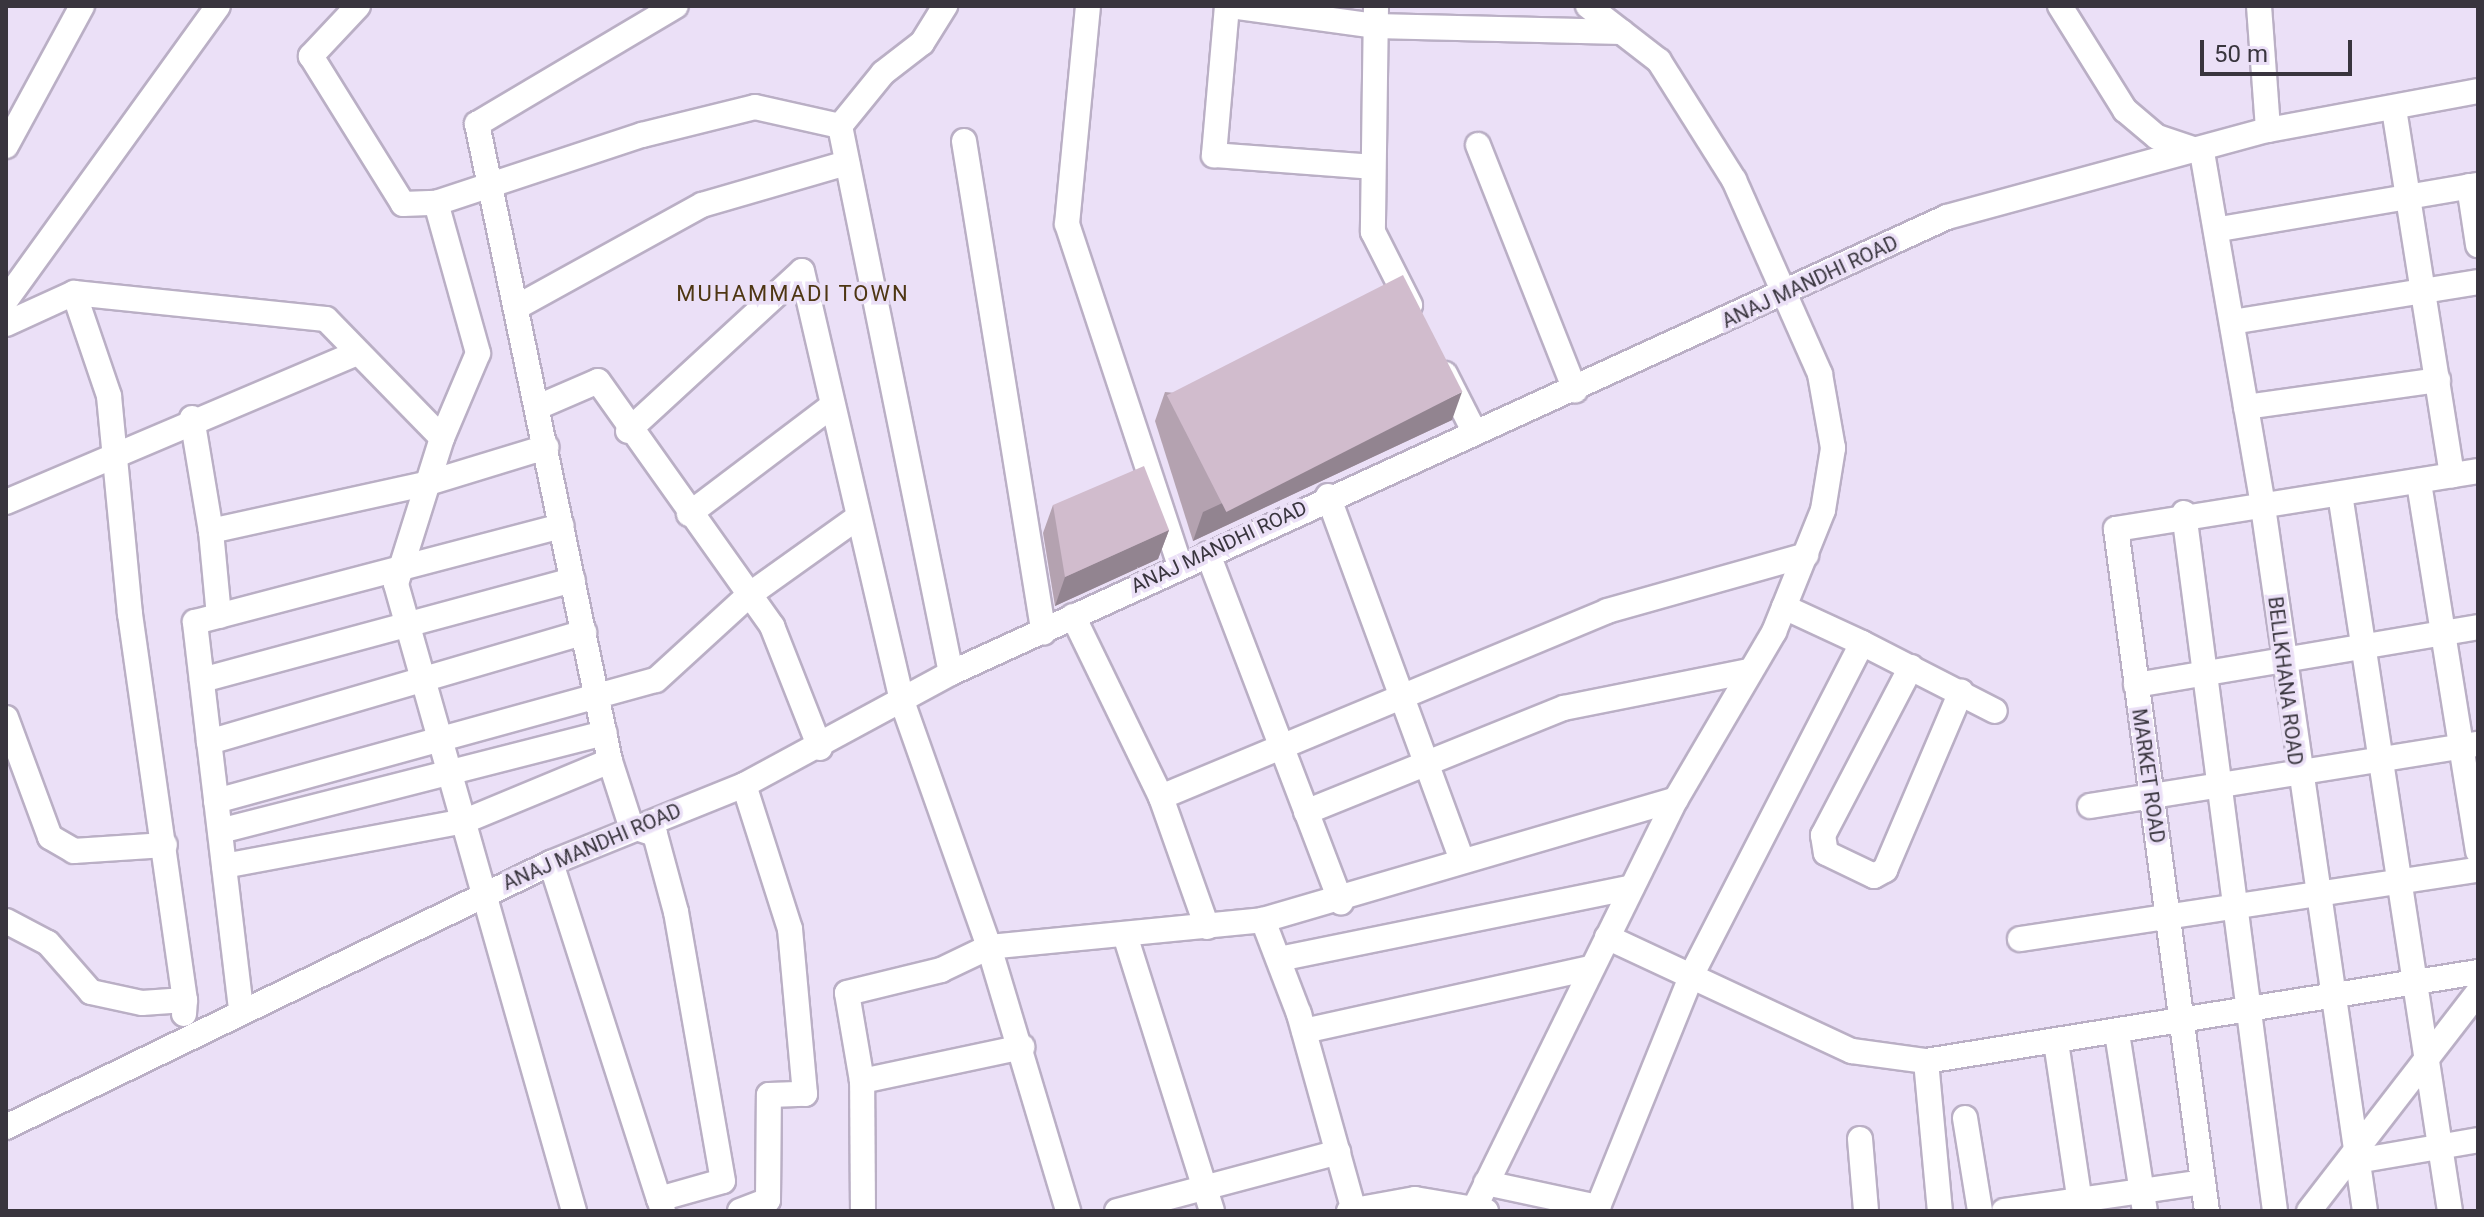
<!DOCTYPE html>
<html>
<head>
<meta charset="utf-8">
<style>
  body { margin:0 }
  #map { position:relative; width:2484px; height:1217px; overflow:hidden; background:#ebe0f7; font-family:Roboto,sans-serif }
  div>[style] { position:absolute }
  [style*='--x'] { left:calc(var(--x)*1px); top:calc(var(--y)*1px); width:calc(var(--w)*1px); rotate:calc(var(--a)*1deg) }
  .roads { filter:drop-shadow(2px 0 #baafc5) drop-shadow(-2px 0 #baafc5) drop-shadow(0 2px #baafc5) drop-shadow(0 -2px #baafc5) }
  .minor>* { height:24px; margin:-12px; padding:0 12px; transform-origin:12px; border-radius:12px; background:#fff }
  .wall>* { inset:0; background:#b4a2b0 }
  .shaded-wall>* { inset:0; background:#928490 }
  .building>* { inset:0; background:#d1bccd; transform-origin:0 0 }
  span { translate:-50% -50%; white-space:nowrap; text-align:center; line-height:1.15; -webkit-text-stroke:7px #ebe0f7; paint-order:stroke }
  .street-label { font-size:20px; color:#39353e }
  .neighbourhood-label { font-size:22px; color:#4e3613; letter-spacing:2px }
  .frame { position:absolute; inset:0; border:8px solid #39353e; pointer-events:none }
  .scale { position:absolute; left:2200px; top:40px; width:152px; height:36px; box-sizing:border-box; border:4px solid #39353e; border-top:0; padding-left:10px; font-size:24px; line-height:28px; white-space:nowrap; color:#39353e; -webkit-text-stroke:6px #ebe0f7; paint-order:stroke }
</style>
</head>
<body>
<div id="map">
  <div class="roads">
    <div class="minor">
      <div style="--x:358;--y:6;--w:69;--a:133.2"></div>
      <div style="--x:311;--y:56;--w:174;--a:58.1"></div>
      <div style="--x:403;--y:204;--w:33;--a:-2"></div>
      <div style="--x:1088;--y:6;--w:219;--a:95.5"></div>
      <div style="--x:1067;--y:224;--w:360;--a:71.7"></div>
      <div style="--x:1227;--y:6;--w:150;--a:95"></div>
      <div style="--x:1214;--y:155;--w:159;--a:4.3"></div>
      <div style="--x:1231;--y:6;--w:145;--a:7.9"></div>
      <div style="--x:1375;--y:26;--w:247;--a:1.4"></div>
      <div style="--x:1376;--y:6;--w:226;--a:90.8"></div>
      <div style="--x:1373;--y:232;--w:82;--a:63.1"></div>
      <div style="--x:2060;--y:6;--w:123;--a:58"></div>
      <div style="--x:2125;--y:110;--w:42;--a:40.2"></div>
      <div style="--x:2157;--y:137;--w:47;--a:18.4"></div>
      <div style="--x:2202;--y:152;--w:353;--a:80.2"></div>
      <div style="--x:2262;--y:500;--w:718;--a:81.76"></div>
      <div style="--x:2259;--y:6;--w:124;--a:85.8"></div>
      <div style="--x:2394;--y:109;--w:371;--a:81"></div>
      <div style="--x:840;--y:126;--w:558;--a:78.53"></div>
      <div style="--x:840;--y:126;--w:68;--a:-50.9"></div>
      <div style="--x:883;--y:73;--w:49;--a:-37.6"></div>
      <div style="--x:922;--y:43;--w:44;--a:-58.1"></div>
      <div style="--x:964;--y:141;--w:498;--a:80.8"></div>
      <div style="--x:1478;--y:145;--w:264;--a:68.4"></div>
      <div style="--x:6;--y:146;--w:159;--a:-61.5"></div>
      <div style="--x:2469;--y:186;--w:60;--a:81.3"></div>
      <div style="--x:2220;--y:229;--w:262;--a:-9.7"></div>
      <div style="--x:74;--y:293;--w:109;--a:71.2"></div>
      <div style="--x:109;--y:396;--w:219;--a:84.5"></div>
      <div style="--x:130;--y:614;--w:390;--a:81.9"></div>
      <div style="--x:6;--y:300;--w:362;--a:-54.2"></div>
      <div style="--x:517;--y:307;--w:211;--a:-28.9"></div>
      <div style="--x:702;--y:205;--w:151;--a:-16.2"></div>
      <div style="--x:2232;--y:322;--w:249;--a:-9.2"></div>
      <div style="--x:6;--y:324;--w:75;--a:-24.5"></div>
      <div style="--x:74;--y:293;--w:253;--a:5.9"></div>
      <div style="--x:326;--y:319;--w:166;--a:45.7"></div>
      <div style="--x:442;--y:438;--w:153;--a:107.5"></div>
      <div style="--x:396;--y:584;--w:652;--a:74.15"></div>
      <div style="--x:1445;--y:374;--w:62;--a:63"></div>
      <div style="--x:538;--y:407;--w:65;--a:-23.4"></div>
      <div style="--x:598;--y:381;--w:301;--a:54.6"></div>
      <div style="--x:772;--y:626;--w:131;--a:68.5"></div>
      <div style="--x:2246;--y:407;--w:194;--a:-8"></div>
      <div style="--x:192;--y:418;--w:115;--a:80.5"></div>
      <div style="--x:628;--y:431;--w:236;--a:-42.6"></div>
      <div style="--x:802;--y:271;--w:441;--a:76.9"></div>
      <div style="--x:902;--y:701;--w:261;--a:70.5"></div>
      <div style="--x:989;--y:947;--w:275;--a:-5.6"></div>
      <div style="--x:442;--y:438;--w:92;--a:-67"></div>
      <div style="--x:478;--y:353;--w:156;--a:-105.6"></div>
      <div style="--x:436;--y:203;--w:217;--a:-18.3"></div>
      <div style="--x:642;--y:135;--w:116;--a:-13.9"></div>
      <div style="--x:755;--y:107;--w:87;--a:12.6"></div>
      <div style="--x:2419;--y:483;--w:373;--a:80.9"></div>
      <div style="--x:2340;--y:494;--w:725;--a:81.28"></div>
      <div style="--x:1328;--y:496;--w:389;--a:69.8"></div>
      <div style="--x:6;--y:502;--w:379;--a:-23"></div>
      <div style="--x:2184;--y:513;--w:704;--a:82.57"></div>
      <div style="--x:689;--y:514;--w:179;--a:-37.1"></div>
      <div style="--x:1208;--y:554;--w:373;--a:69.1"></div>
      <div style="--x:219;--y:616;--w:85;--a:-95.4"></div>
      <div style="--x:211;--y:531;--w:219;--a:-12.4"></div>
      <div style="--x:425;--y:484;--w:127;--a:-17"></div>
      <div style="--x:1073;--y:616;--w:201;--a:64.1"></div>
      <div style="--x:1862;--y:643;--w:149;--a:27.1"></div>
      <div style="--x:1911;--y:667;--w:190;--a:117.6"></div>
      <div style="--x:1823;--y:835;--w:18;--a:81"></div>
      <div style="--x:1826;--y:853;--w:53;--a:25.6"></div>
      <div style="--x:1874;--y:876;--w:13;--a:-29"></div>
      <div style="--x:1885;--y:870;--w:194;--a:-66.9"></div>
      <div style="--x:202;--y:680;--w:384;--a:-15.1"></div>
      <div style="--x:2136;--y:685;--w:347;--a:-9.6"></div>
      <div style="--x:6;--y:718;--w:127;--a:69.7"></div>
      <div style="--x:50;--y:837;--w:28;--a:30"></div>
      <div style="--x:74;--y:851;--w:91;--a:-3.8"></div>
      <div style="--x:209;--y:742;--w:121;--a:-96.7"></div>
      <div style="--x:195;--y:622;--w:379;--a:-14.7"></div>
      <div style="--x:216;--y:801;--w:456;--a:-15.4"></div>
      <div style="--x:656;--y:680;--w:126;--a:-42.4"></div>
      <div style="--x:749;--y:595;--w:133;--a:-35.5"></div>
      <div style="--x:2090;--y:806;--w:393;--a:-9.1"></div>
      <div style="--x:1306;--y:812;--w:278;--a:-22"></div>
      <div style="--x:1564;--y:708;--w:189;--a:-11.3"></div>
      <div style="--x:220;--y:831;--w:397;--a:-14.3"></div>
      <div style="--x:551;--y:863;--w:353;--a:72.2"></div>
      <div style="--x:224;--y:866;--w:245;--a:-10.6"></div>
      <div style="--x:465;--y:821;--w:157;--a:-22.5"></div>
      <div style="--x:6;--y:921;--w:47;--a:27.6"></div>
      <div style="--x:48;--y:943;--w:65;--a:48.7"></div>
      <div style="--x:91;--y:992;--w:52;--a:12.2"></div>
      <div style="--x:142;--y:1003;--w:43;--a:-4"></div>
      <div style="--x:185;--y:1000;--w:14;--a:94"></div>
      <div style="--x:1207;--y:927;--w:138;--a:-109.5"></div>
      <div style="--x:1161;--y:797;--w:483;--a:-22.6"></div>
      <div style="--x:1607;--y:611;--w:207;--a:-15.7"></div>
      <div style="--x:1125;--y:935;--w:289;--a:72.5"></div>
      <div style="--x:1607;--y:937;--w:270;--a:25"></div>
      <div style="--x:1852;--y:1051;--w:75;--a:7.7"></div>
      <div style="--x:1926;--y:1061;--w:559;--a:-9.16"></div>
      <div style="--x:2020;--y:939;--w:463;--a:-8.6"></div>
      <div style="--x:1279;--y:959;--w:360;--a:-11.5"></div>
      <div style="--x:241;--y:1009;--w:269;--a:-96.8"></div>
      <div style="--x:209;--y:742;--w:391;--a:-16.3"></div>
      <div style="--x:1304;--y:1031;--w:293;--a:-12.4"></div>
      <div style="--x:2117;--y:1033;--w:180;--a:81.1"></div>
      <div style="--x:2056;--y:1042;--w:169;--a:81.5"></div>
      <div style="--x:1926;--y:1061;--w:151;--a:84.7"></div>
      <div style="--x:862;--y:1081;--w:89;--a:-99.7"></div>
      <div style="--x:847;--y:993;--w:97;--a:-13.7"></div>
      <div style="--x:941;--y:970;--w:53;--a:-25.6"></div>
      <div style="--x:989;--y:947;--w:276;--a:73.3"></div>
      <div style="--x:1965;--y:1118;--w:94;--a:80.8"></div>
      <div style="--x:6;--y:1127;--w:606;--a:-25.85"></div>
      <div style="--x:551;--y:863;--w:208;--a:-22"></div>
      <div style="--x:744;--y:785;--w:235;--a:-28.4"></div>
      <div style="--x:951;--y:673;--w:1095;--a:-24.6"></div>
      <div style="--x:1947;--y:217;--w:333;--a:-15.2"></div>
      <div style="--x:2268;--y:130;--w:214;--a:-10.5"></div>
      <div style="--x:1860;--y:1139;--w:72;--a:85.2"></div>
      <div style="--x:2357;--y:1161;--w:123;--a:-9.8"></div>
      <div style="--x:1486;--y:1183;--w:115;--a:12.1"></div>
      <div style="--x:1598;--y:1207;--w:251;--a:-68"></div>
      <div style="--x:1692;--y:974;--w:372;--a:-62.8"></div>
      <div style="--x:1862;--y:643;--w:86;--a:-155.2"></div>
      <div style="--x:663;--y:1211;--w:13;--a:-108"></div>
      <div style="--x:659;--y:1199;--w:66;--a:-15.7"></div>
      <div style="--x:723;--y:1181;--w:273;--a:-99.9"></div>
      <div style="--x:676;--y:912;--w:81;--a:-105.1"></div>
      <div style="--x:655;--y:834;--w:25;--a:-162"></div>
      <div style="--x:631;--y:826;--w:68;--a:-107.9"></div>
      <div style="--x:610;--y:761;--w:651;--a:-101.79"></div>
      <div style="--x:477;--y:124;--w:231;--a:-30.7"></div>
      <div style="--x:740;--y:1211;--w:30;--a:-21"></div>
      <div style="--x:768;--y:1200;--w:105;--a:-89.5"></div>
      <div style="--x:769;--y:1095;--w:36;--a:-2"></div>
      <div style="--x:805;--y:1094;--w:166;--a:-95.2"></div>
      <div style="--x:790;--y:929;--w:151;--a:-107.7"></div>
      <div style="--x:863;--y:1211;--w:130;--a:-90.4"></div>
      <div style="--x:862;--y:1081;--w:164;--a:-12"></div>
      <div style="--x:1117;--y:1211;--w:229;--a:-14.9"></div>
      <div style="--x:1349;--y:1211;--w:67;--a:-10.3"></div>
      <div style="--x:1415;--y:1199;--w:72;--a:9.6"></div>
      <div style="--x:1354;--y:1211;--w:205;--a:-105.6"></div>
      <div style="--x:1299;--y:1014;--w:101;--a:-111"></div>
      <div style="--x:1263;--y:920;--w:430;--a:-16.3"></div>
      <div style="--x:1473;--y:1211;--w:459;--a:-63.8"></div>
      <div style="--x:1676;--y:799;--w:194;--a:-59.6"></div>
      <div style="--x:1774;--y:632;--w:131;--a:-68.1"></div>
      <div style="--x:1823;--y:510;--w:63;--a:-80.8"></div>
      <div style="--x:1833;--y:448;--w:75;--a:-100"></div>
      <div style="--x:1820;--y:374;--w:212;--a:-113.9"></div>
      <div style="--x:1734;--y:180;--w:141;--a:-122.2"></div>
      <div style="--x:1659;--y:61;--w:90;--a:-142.2"></div>
      <div style="--x:2004;--y:1211;--w:201;--a:-8.3"></div>
      <div style="--x:2207;--y:1211;--w:688;--a:-97.6"></div>
      <div style="--x:2116;--y:529;--w:367;--a:-9.1"></div>
      <div style="--x:2309;--y:1211;--w:277;--a:-52.3"></div>
    </div>
  </div>
  <div class="wall">
    <div style="clip-path:polygon(1165px 392px,1452px 420px,1193px 541px,1155px 421px)"></div>
    <div style="clip-path:polygon(1053px 505px,1169px 530px,1158px 559px,1055px 606px,1043px 533px)"></div>
  </div>
  <div class="shaded-wall">
    <div style="clip-path:polygon(1462px 392px,1452px 420px,1193px 541px,1203px 512px)"></div>
    <div style="clip-path:polygon(1169px 530px,1158px 559px,1055px 606px,1065px 577px)"></div>
  </div>
  <div class="building">
    <div style="left:1403px;top:275px;width:131px;height:265px;rotate:63deg"></div>
    <div style="clip-path:polygon(1144px 466px,1169px 530px,1065px 577px,1053px 505px)"></div>
  </div>
  <div class="street-label">
    <span style="left:1810px;top:282px;rotate:-25deg">ANAJ MANDHI ROAD</span>
    <span style="left:1219px;top:547px;rotate:-25deg">ANAJ MANDHI ROAD</span>
    <span style="left:2285px;top:681px;rotate:83deg">BELLKHANA ROAD</span>
    <span style="left:2148px;top:776px;rotate:82deg">MARKET ROAD</span>
    <span style="left:592px;top:847px;rotate:-23deg">ANAJ MANDHI ROAD</span>
  </div>
  <div class="neighbourhood-label">
    <span style="left:793px;top:294px">MUHAMMADI TOWN</span>
  </div>
  <div class="frame"></div>
  <div class="scale">50 m</div>
</div>
</body>
</html>
